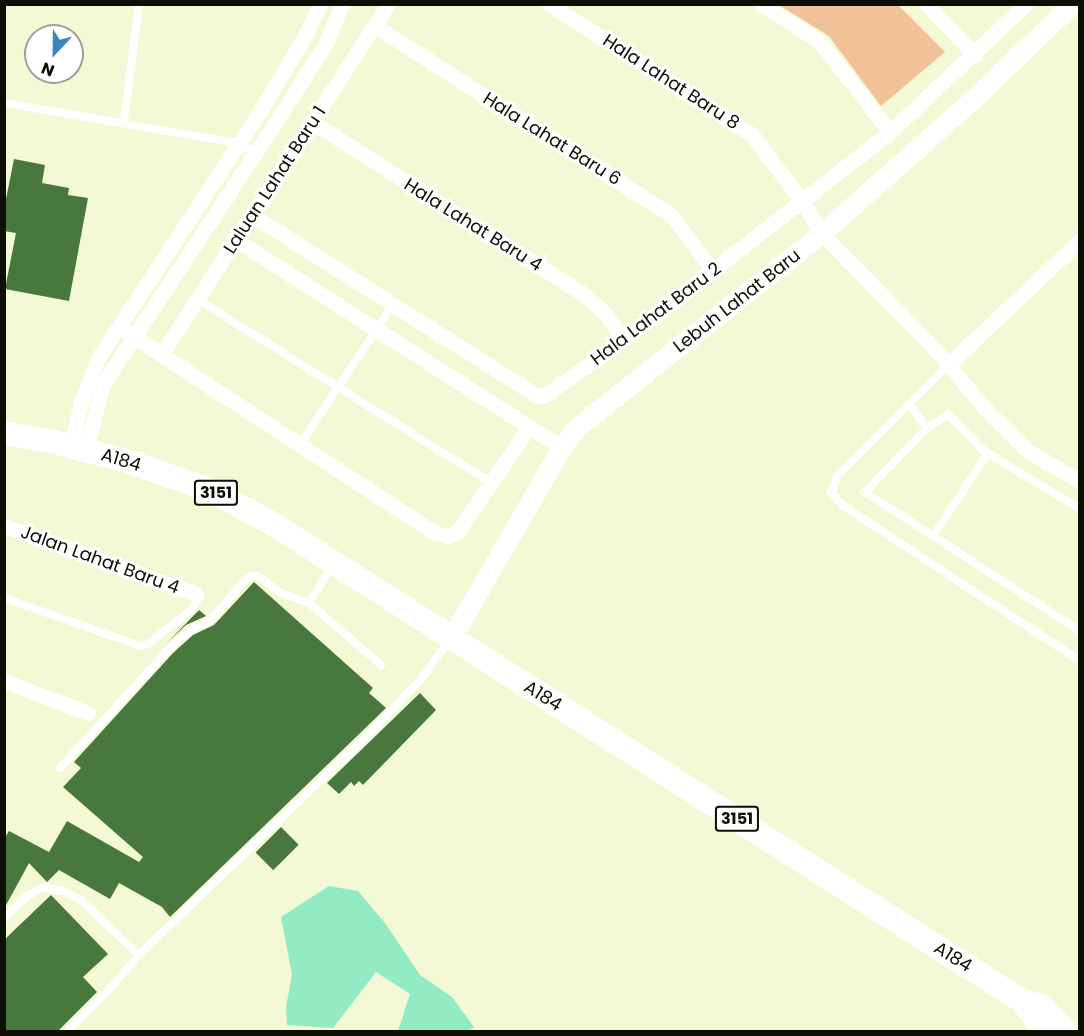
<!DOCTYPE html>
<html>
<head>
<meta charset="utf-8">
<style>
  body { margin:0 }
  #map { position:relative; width:1084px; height:1036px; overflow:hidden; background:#f3f9d4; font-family:Poppins,sans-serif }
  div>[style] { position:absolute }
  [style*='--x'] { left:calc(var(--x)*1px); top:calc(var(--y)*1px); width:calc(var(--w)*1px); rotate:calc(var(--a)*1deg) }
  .green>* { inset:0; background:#f1c298 }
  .water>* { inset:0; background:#92ebc5 }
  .building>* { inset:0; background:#49783e; transform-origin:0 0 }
  .service>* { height:8px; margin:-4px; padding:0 4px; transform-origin:4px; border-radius:4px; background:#fff }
  .minor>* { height:15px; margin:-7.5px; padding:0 7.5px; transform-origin:7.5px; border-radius:7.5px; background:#fff }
  .tertiary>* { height:20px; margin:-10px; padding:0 10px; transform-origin:10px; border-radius:10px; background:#fff }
  .primary>* { height:24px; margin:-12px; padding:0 12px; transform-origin:12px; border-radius:12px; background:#fff }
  span { translate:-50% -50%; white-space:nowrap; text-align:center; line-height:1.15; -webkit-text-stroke:6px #fff; paint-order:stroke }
  .shield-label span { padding:2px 4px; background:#fff; border:2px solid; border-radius:4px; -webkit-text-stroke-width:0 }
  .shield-label { font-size:16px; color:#0d0f04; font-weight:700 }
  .street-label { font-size:18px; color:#0d0f04 }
  .frame { position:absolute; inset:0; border:6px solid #0d0f04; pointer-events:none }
  .north { position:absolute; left:24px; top:24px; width:60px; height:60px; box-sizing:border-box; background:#fff; border:2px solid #9e9f9b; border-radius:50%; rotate:202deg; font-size:16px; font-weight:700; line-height:24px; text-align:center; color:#0d0f04 }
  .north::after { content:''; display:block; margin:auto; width:21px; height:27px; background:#3b85b8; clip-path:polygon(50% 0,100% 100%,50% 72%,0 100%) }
</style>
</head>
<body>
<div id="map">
  <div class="green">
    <div style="clip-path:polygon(779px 5px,898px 5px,945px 52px,881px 106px,829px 36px)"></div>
  </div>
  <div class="water">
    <div style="clip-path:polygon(329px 886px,358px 891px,385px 923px,420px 975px,452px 997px,474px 1027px,468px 1031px,398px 1031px,410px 994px,376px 972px,333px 1028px,287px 1025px,286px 1007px,292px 975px,281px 917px)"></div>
  </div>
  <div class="building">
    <div style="clip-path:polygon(14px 159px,45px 165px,42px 183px,69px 188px,68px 195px,88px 198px,69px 301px,5px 289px,16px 233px,4px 231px,4px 209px)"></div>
    <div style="clip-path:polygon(254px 582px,373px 688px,369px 693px,386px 708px,170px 917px,162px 907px,119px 883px,110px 899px,59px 870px,47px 882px,29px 863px,4px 909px,4px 839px,9px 831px,49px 852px,67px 821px,139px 862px,143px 857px,63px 787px,81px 768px,74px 762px,173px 653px,193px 635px,214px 625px)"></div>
    <div style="clip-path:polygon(199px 610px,206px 616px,186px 625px,167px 643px)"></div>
    <div style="clip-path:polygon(420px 693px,436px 710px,363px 785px,359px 781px,354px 786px,351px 782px,339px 794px,327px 783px)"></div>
    <div style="left:281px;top:827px;width:25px;height:36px;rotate:45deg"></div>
    <div style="clip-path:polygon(51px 895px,108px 954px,83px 977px,97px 992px,57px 1032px,4px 1032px,4px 940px)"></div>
  </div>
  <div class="service">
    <div style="--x:4;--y:103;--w:237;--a:9.7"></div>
    <div style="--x:238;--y:143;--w:21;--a:29"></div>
    <div style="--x:124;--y:121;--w:118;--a:-82.7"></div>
    <div style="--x:197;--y:299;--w:347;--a:32"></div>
    <div style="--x:948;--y:365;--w:156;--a:135"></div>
    <div style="--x:838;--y:475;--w:18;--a:112"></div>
    <div style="--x:831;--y:492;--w:17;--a:50"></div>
    <div style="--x:842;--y:505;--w:285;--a:33.2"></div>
    <div style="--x:909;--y:404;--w:30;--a:53"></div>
    <div style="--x:299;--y:446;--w:169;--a:-56.3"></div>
    <div style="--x:1080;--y:509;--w:114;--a:-148.7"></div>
    <div style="--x:983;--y:450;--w:50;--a:-134.2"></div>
    <div style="--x:948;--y:414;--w:25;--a:146"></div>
    <div style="--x:927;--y:428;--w:89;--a:134.1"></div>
    <div style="--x:865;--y:492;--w:256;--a:32.9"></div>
    <div style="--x:933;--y:536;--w:100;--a:-56.5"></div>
    <div style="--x:4;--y:598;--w:145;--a:19.3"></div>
    <div style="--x:141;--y:646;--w:7;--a:-16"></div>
    <div style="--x:148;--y:644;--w:53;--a:-38.2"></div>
    <div style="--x:190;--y:611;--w:11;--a:-52"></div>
    <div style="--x:197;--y:602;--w:8;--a:-97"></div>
    <div style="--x:309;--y:603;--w:44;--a:-58.1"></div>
    <div style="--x:60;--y:768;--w:161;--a:-47.5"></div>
    <div style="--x:169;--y:649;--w:28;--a:-42"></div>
    <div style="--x:190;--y:630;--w:22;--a:-24"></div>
    <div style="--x:210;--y:621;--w:54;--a:-49.5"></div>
    <div style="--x:245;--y:580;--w:8;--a:-30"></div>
    <div style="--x:252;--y:576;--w:6;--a:0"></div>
    <div style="--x:258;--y:576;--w:29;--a:36"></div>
    <div style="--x:281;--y:593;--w:30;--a:20"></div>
    <div style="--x:309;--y:603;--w:95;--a:40.7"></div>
    <div style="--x:4;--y:918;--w:30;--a:-44"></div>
    <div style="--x:26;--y:897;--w:20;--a:-30"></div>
    <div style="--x:43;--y:887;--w:21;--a:11"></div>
    <div style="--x:64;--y:891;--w:19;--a:28"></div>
    <div style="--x:81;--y:900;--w:80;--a:43.5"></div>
    <div style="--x:67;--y:1032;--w:55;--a:-45"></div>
    <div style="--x:106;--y:993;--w:50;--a:-49"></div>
    <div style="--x:139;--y:955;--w:323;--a:-43.9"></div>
    <div style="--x:372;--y:731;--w:67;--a:-46.8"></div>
    <div style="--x:418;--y:682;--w:54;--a:-52.5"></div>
  </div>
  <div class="minor">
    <div style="--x:549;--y:4;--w:242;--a:32.8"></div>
    <div style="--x:752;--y:135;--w:83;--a:52.9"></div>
    <div style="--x:802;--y:201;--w:39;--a:59"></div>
    <div style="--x:822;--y:234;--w:156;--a:45.5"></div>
    <div style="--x:931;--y:345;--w:89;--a:49.5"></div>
    <div style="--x:989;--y:413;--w:54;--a:44.3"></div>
    <div style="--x:1028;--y:451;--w:60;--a:30"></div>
    <div style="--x:761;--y:4;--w:69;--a:32.5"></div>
    <div style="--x:819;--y:41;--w:115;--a:52"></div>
    <div style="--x:926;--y:4;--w:71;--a:46.1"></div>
    <div style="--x:375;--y:26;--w:353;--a:32.6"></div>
    <div style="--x:672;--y:216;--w:69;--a:53.3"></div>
    <div style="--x:312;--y:122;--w:325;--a:32.4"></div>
    <div style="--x:586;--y:296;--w:24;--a:42"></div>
    <div style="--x:604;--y:312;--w:34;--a:53"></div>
    <div style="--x:252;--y:215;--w:336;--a:32.4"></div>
    <div style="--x:536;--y:395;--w:8;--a:7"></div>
    <div style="--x:544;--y:396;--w:98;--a:-35.5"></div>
    <div style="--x:624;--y:339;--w:337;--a:-37.9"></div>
    <div style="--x:890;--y:132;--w:187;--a:-43.3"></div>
    <div style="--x:236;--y:240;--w:387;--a:32.5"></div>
    <div style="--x:119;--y:327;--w:377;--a:33.1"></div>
    <div style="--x:435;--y:533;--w:13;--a:13"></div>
    <div style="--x:448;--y:536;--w:11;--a:-27"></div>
    <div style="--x:458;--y:531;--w:126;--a:-55.7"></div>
    <div style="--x:161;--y:355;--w:418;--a:-57.1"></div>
    <div style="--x:948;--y:365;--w:182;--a:-43.4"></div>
    <div style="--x:71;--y:446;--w:45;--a:-77.2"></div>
    <div style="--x:81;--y:402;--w:47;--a:-68.9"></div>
    <div style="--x:98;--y:358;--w:299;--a:-56.7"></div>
    <div style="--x:262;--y:108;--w:86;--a:-59.3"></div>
    <div style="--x:306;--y:34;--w:33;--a:-65"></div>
    <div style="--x:86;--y:450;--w:68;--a:-75.6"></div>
    <div style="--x:103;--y:384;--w:320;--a:-56.6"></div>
    <div style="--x:279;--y:117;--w:88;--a:-57.6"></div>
    <div style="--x:326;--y:43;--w:42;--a:-67.7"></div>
    <div style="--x:4;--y:526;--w:204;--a:19.5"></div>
    <div style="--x:4;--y:681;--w:90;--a:20.9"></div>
  </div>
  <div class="tertiary">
    <div style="--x:452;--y:638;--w:220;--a:-59.9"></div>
    <div style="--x:562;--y:448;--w:25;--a:-53"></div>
    <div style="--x:577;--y:428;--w:313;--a:-38.4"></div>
    <div style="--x:822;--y:234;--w:200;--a:-41.6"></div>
    <div style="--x:972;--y:101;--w:140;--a:-43.8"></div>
  </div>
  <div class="primary">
    <div style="--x:4;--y:433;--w:51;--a:10.2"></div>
    <div style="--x:54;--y:442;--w:75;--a:14.6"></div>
    <div style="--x:127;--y:461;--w:88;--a:19.3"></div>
    <div style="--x:210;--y:490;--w:72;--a:28.4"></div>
    <div style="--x:273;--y:524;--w:888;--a:32.49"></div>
    <div style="--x:1022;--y:1001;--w:39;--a:53"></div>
    <div style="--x:1033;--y:1004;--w:9;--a:13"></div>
    <div style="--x:1042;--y:1006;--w:36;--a:46"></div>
  </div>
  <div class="shield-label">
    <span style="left:216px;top:493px">3151</span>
    <span style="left:737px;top:819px">3151</span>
  </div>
  <div class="street-label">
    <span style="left:671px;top:82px;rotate:33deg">Hala Lahat Baru 8</span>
    <span style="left:552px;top:139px;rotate:32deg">Hala Lahat Baru 6</span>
    <span style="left:275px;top:180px;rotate:-57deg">Laluan Lahat Baru 1</span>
    <span style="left:473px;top:225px;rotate:32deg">Hala Lahat Baru 4</span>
    <span style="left:737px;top:301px;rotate:-38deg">Lebuh Lahat Baru</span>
    <span style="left:656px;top:314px;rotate:-37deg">Hala Lahat Baru 2</span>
    <span style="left:121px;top:460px;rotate:17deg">A184</span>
    <span style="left:100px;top:560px;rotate:20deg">Jalan Lahat Baru 4</span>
    <span style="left:543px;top:696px;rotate:32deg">A184</span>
    <span style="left:953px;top:957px;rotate:32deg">A184</span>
  </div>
  <div class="frame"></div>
  <div class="north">N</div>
</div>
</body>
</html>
